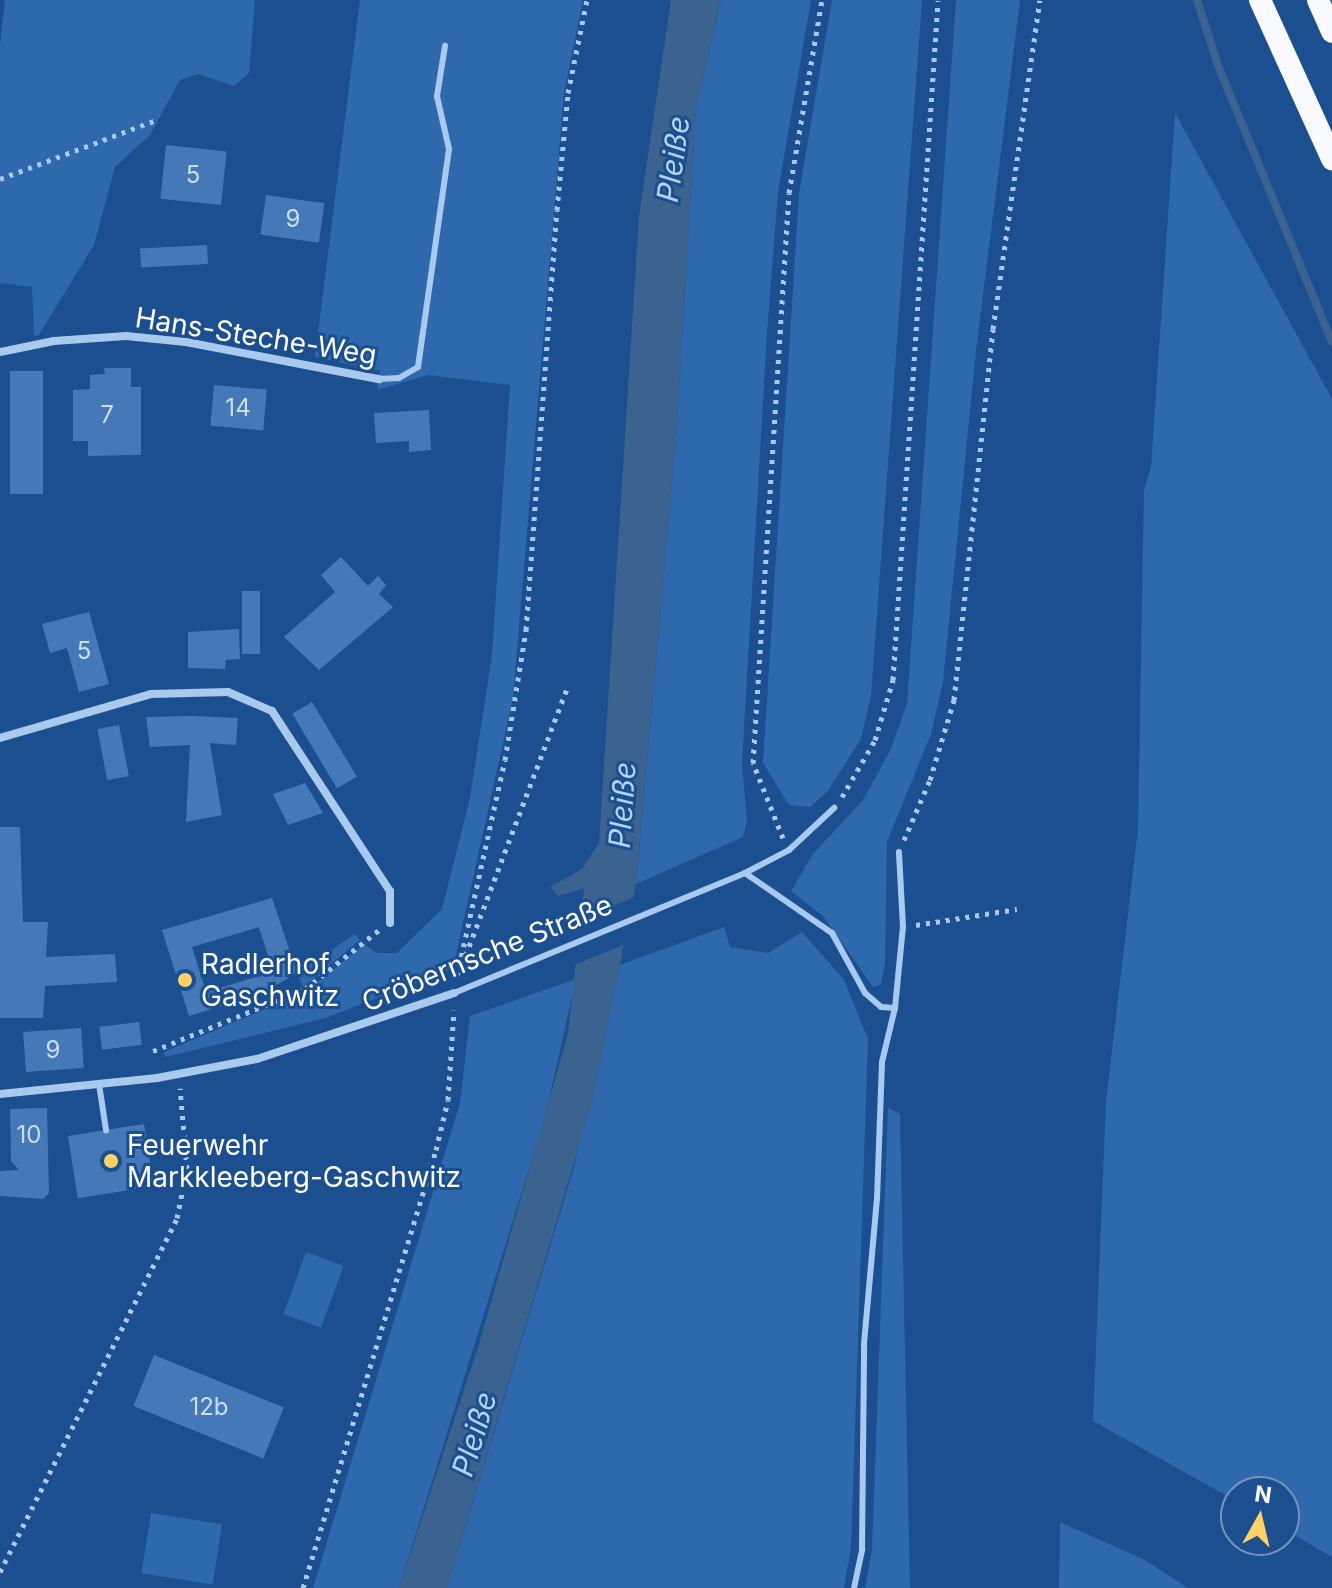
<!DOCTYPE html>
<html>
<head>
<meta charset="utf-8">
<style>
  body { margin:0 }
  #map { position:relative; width:1332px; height:1588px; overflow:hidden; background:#1b4f8f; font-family:Inter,sans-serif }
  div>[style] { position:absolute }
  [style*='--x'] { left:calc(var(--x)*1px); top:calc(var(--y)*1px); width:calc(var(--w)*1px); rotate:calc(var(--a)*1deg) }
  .green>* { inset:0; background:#2e69ad; transform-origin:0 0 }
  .water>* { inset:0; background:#3c6290 }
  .pier>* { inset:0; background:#1b4f8f }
  .stream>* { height:8px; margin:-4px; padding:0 4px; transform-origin:4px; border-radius:4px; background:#3c6290 }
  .building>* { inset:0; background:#4478b7; transform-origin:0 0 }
  .path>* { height:5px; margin-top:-2.5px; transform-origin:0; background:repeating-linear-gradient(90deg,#a9c9ee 0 4px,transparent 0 10px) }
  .service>* { height:6px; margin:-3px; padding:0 3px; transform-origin:3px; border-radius:3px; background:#a9c9ee }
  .minor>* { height:8px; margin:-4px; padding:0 4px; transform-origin:4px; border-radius:4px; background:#a9c9ee }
  .trunk>* { height:22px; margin:-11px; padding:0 11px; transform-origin:11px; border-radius:11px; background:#f8faff }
  .dots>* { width:22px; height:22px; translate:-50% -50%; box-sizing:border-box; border:4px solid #1b4f8f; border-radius:50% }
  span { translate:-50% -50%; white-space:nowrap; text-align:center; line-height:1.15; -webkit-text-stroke:6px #1b4f8f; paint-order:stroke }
  .number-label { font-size:24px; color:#d0dded }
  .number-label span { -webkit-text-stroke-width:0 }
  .street-label { font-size:28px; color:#fff }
  .poi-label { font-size:28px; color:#fff }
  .left { translate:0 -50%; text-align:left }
  .water-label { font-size:30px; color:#b5d3f5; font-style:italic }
  .north { position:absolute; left:1220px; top:1476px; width:80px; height:80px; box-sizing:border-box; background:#1b4f8f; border:2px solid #7695bc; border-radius:50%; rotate:8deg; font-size:22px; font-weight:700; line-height:32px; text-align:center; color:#fff }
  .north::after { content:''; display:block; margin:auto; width:28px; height:36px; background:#ffd166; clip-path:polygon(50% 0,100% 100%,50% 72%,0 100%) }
</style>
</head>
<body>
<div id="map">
  <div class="green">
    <div style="clip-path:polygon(5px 0,255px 0,249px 73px,234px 86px,198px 74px,180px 80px,150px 135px,115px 167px,94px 245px,39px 335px,34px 336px,32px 287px,0 283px,0 45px)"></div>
    <div style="clip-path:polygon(360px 0,583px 0,564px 93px,513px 698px,453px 968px,326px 1018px,165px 1057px,164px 1052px,306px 992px,364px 944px,377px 953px,397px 953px,442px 909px,470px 798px,492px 655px,510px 385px,428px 375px,377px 390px,380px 371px,315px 357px)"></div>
    <div style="clip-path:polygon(721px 0,811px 0,778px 192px,767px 333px,742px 763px,747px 821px,743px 837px,636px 884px,676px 439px,696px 108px)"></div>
    <div style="clip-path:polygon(832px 0,922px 0,871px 696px,861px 739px,827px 792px,810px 807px,789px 805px,763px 763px,799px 194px)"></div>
    <div style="clip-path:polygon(956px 0,1020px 0,976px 351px,943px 682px,931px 734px,887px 842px,885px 964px,881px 984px,873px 987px,823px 916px,791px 891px,813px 854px,863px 800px,890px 751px,907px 704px)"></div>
    <div style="clip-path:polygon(1175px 113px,1332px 399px,1332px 1557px,1284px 1529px,1284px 1492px,1236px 1492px,1236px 1501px,1093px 1421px,1106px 1101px,1138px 829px,1144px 490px,1151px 467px)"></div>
    <div style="clip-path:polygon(724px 927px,730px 947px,768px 953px,802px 932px,844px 980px,868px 1039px,851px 1548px,844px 1588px,447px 1588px,574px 1167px,620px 965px)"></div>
    <div style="clip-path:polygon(355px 934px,360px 940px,303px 987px,297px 973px)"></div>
    <div style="clip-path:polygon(576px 979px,545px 1117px,399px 1588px,313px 1588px,460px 1103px,470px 1016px)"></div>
    <div style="clip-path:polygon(888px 1108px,900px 1114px,910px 1588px,865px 1588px,872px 1550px)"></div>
    <div style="left:306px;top:1252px;width:40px;height:66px;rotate:20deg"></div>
    <div style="left:151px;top:1513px;width:72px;height:61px;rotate:9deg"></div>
    <div style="clip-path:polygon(1060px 1522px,1143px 1559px,1188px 1588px,1059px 1588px)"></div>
  </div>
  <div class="water">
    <div style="clip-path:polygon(671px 0,721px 0,696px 108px,676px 439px,636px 884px,593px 1099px,447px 1588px,399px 1588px,479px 1344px,568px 1034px,584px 888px,558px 896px,550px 887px,582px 869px,599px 843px,639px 216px)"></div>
  </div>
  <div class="pier">
    <div style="clip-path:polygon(637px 896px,628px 943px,574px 965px,577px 920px)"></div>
  </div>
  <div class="stream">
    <div style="--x:1197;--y:0;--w:71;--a:72.1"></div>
    <div style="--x:1219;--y:68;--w:296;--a:67.6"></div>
  </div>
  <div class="building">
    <div style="left:166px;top:145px;width:61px;height:54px;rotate:6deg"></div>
    <div style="left:266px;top:195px;width:59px;height:40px;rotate:8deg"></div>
    <div style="left:207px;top:245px;width:19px;height:67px;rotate:87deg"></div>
    <div style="clip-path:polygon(104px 368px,131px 368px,131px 387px,141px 387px,141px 455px,88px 456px,88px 441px,73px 441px,73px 390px,90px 389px,90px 375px,105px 374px)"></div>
    <div style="left:43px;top:371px;width:123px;height:33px;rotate:90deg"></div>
    <div style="left:214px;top:385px;width:53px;height:41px;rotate:5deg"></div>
    <div style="clip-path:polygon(429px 410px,431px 450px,409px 452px,409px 441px,376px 443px,374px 413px)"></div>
    <div style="clip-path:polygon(341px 557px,368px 586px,378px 576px,386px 585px,379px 594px,393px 607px,319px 670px,284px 637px,335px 592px,321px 575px)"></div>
    <div style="left:242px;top:591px;width:18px;height:63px"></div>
    <div style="clip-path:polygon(89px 612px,109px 684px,79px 692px,67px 648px,50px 653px,42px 624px)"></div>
    <div style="clip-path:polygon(239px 629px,240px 659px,226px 660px,225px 669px,188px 668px,188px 632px)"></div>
    <div style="left:312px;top:702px;width:87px;height:23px;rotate:59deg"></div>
    <div style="clip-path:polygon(192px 716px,238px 718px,236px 745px,210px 743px,222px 815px,186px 822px,190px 745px,150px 747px,146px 717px)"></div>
    <div style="left:119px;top:725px;width:52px;height:22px;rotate:79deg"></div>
    <div style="clip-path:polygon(305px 783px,323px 813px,288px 825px,273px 794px)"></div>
    <div style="clip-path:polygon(0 827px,20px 827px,23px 922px,48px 922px,46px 957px,115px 954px,117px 982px,45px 986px,43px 1018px,0 1018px)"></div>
    <div style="clip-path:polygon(evenodd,272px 898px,297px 973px,261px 994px,189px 1016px,162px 930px,272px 898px,259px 927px,273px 972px,206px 992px,192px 947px,259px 927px)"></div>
    <div style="left:139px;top:1022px;width:23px;height:40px;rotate:83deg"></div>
    <div style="left:81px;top:1028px;width:40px;height:58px;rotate:86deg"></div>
    <div style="clip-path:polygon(47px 1108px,49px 1193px,43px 1199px,0 1196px,0 1171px,19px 1170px,11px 1161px,10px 1109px)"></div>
    <div style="left:144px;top:1124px;width:63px;height:77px;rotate:81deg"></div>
    <div style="left:154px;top:1355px;width:140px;height:55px;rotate:22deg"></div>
  </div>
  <div class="path">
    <div style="--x:0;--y:179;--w:167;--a:-20.7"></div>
    <div style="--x:842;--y:797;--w:66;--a:-59.9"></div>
    <div style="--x:875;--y:740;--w:63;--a:-73.3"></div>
    <div style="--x:893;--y:680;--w:681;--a:-86.21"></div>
    <div style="--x:783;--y:838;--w:81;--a:-111.8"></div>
    <div style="--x:753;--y:763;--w:571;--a:-86.39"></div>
    <div style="--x:789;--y:193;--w:196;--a:-80.3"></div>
    <div style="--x:904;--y:840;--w:65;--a:-66.6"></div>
    <div style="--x:930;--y:780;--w:84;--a:-73.3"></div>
    <div style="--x:954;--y:700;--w:373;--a:-84"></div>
    <div style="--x:993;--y:329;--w:332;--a:-81.9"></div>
    <div style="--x:916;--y:925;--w:102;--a:-9"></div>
    <div style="--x:462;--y:965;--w:295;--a:-69.2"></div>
    <div style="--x:457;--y:976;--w:221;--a:-77.5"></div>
    <div style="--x:505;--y:760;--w:132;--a:-80.8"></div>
    <div style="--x:526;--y:630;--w:421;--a:-85.8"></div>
    <div style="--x:557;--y:210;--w:118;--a:-84.6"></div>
    <div style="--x:568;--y:93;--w:95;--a:-78.5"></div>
    <div style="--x:153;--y:1051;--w:164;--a:-22.2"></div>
    <div style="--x:305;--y:989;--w:95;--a:-38.6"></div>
    <div style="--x:0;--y:1572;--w:396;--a:-63.4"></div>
    <div style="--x:177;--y:1218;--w:50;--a:-78.5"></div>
    <div style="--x:187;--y:1169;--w:81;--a:-94.9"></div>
    <div style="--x:303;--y:1588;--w:458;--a:-73.1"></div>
    <div style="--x:436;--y:1150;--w:51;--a:-76.5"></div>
    <div style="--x:448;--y:1100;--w:90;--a:-86.2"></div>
  </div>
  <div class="service">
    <div style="--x:379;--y:379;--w:20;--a:-3"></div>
    <div style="--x:399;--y:378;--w:22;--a:-30"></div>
    <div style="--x:418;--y:367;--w:220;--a:-81.9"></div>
    <div style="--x:449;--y:149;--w:54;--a:-102.8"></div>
    <div style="--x:437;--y:96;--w:51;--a:-80.9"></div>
    <div style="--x:745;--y:873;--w:106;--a:34.6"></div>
    <div style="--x:832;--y:933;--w:68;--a:61.2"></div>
    <div style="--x:865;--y:993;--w:21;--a:41"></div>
    <div style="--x:881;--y:1007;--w:14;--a:4"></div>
    <div style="--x:454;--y:993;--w:315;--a:-22.4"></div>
    <div style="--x:745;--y:873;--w:50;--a:-27.6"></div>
    <div style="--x:789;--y:850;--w:62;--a:-43"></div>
    <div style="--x:99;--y:1084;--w:47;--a:81.3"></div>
    <div style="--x:854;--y:1588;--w:40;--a:-78"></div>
    <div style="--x:862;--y:1549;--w:205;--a:-89.4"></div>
    <div style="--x:864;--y:1344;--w:146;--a:-84.9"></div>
    <div style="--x:877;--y:1199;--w:137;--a:-87.9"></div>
    <div style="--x:882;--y:1062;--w:56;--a:-76.5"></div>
    <div style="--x:895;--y:1008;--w:81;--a:-84.4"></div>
    <div style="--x:903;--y:927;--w:75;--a:-93.1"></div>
  </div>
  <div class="minor">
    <div style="--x:0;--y:352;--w:55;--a:-11.5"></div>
    <div style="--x:54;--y:341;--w:72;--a:-4"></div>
    <div style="--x:126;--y:336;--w:60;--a:5.7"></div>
    <div style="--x:186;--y:342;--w:197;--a:10.9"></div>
    <div style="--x:0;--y:738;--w:157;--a:-16.2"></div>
    <div style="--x:151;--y:694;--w:77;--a:-1.5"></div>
    <div style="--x:228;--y:692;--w:48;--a:23.4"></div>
    <div style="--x:272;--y:711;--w:215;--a:56.8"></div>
    <div style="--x:390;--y:891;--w:32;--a:90"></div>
    <div style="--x:0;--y:1094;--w:158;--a:-5.8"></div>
    <div style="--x:157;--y:1078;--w:102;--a:-10.8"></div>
    <div style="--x:257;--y:1059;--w:208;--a:-18.5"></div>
  </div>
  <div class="trunk">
    <div style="--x:1260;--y:0;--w:175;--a:65.6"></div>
    <div style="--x:1318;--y:0;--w:35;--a:66"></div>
  </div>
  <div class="dots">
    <div style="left:185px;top:980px;background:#ffd166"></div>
    <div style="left:111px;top:1161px;background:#ffd166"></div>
  </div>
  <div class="number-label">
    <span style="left:193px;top:175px">5</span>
    <span style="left:293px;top:219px">9</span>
    <span style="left:238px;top:408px">14</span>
    <span style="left:107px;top:415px">7</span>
    <span style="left:84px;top:651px">5</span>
    <span style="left:53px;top:1050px">9</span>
    <span style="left:29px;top:1135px">10</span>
    <span style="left:209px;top:1407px">12b</span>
  </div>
  <div class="street-label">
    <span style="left:256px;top:336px;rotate:9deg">Hans-Steche-Weg</span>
    <span style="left:487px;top:953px;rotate:-22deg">Cröbernsche Straße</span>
  </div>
  <div class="poi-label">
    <span class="left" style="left:201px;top:980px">Radlerhof<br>Gaschwitz</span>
    <span class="left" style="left:127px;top:1161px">Feuerwehr<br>Markkleeberg-Gaschwitz</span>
  </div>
  <div class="water-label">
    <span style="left:673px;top:159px;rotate:-82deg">Pleiße</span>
    <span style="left:622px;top:805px;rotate:-86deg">Pleiße</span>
    <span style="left:474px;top:1434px;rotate:-73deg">Pleiße</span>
  </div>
  <div class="north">N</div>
</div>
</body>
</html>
